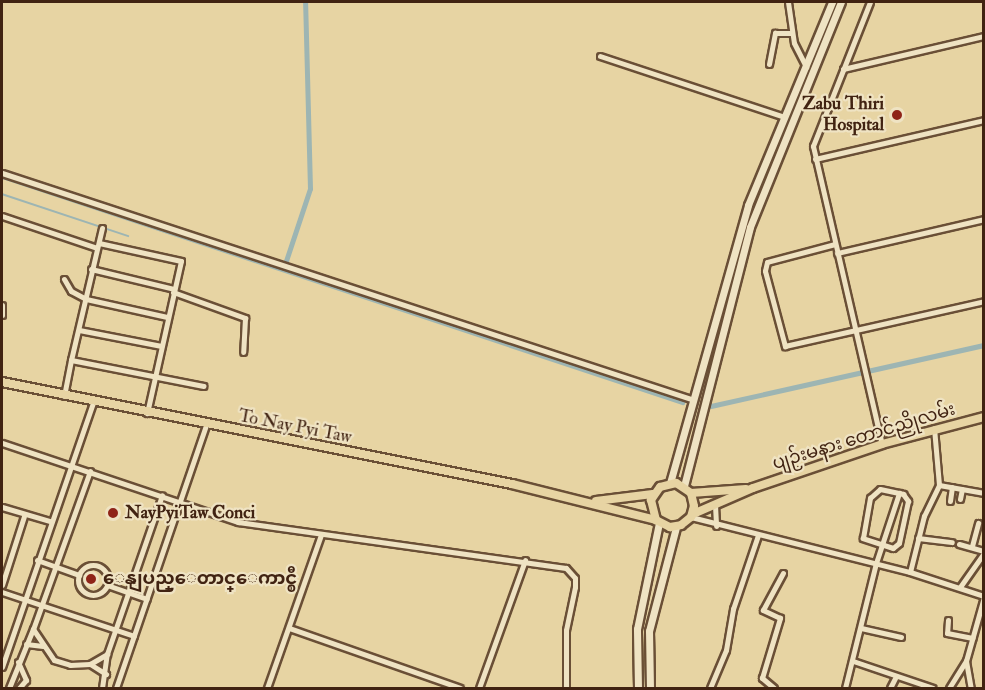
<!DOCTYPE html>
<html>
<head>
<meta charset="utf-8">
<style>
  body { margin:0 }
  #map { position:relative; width:985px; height:690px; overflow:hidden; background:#e7d4a3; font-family:"IM FELL Double Pica","Noto Sans Myanmar",serif }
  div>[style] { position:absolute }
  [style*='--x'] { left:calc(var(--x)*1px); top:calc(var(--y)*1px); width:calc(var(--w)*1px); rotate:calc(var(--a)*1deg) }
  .stream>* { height:1.5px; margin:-0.75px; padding:0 0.75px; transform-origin:0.75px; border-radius:0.75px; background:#9db5b3 }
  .canal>* { height:4.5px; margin:-2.25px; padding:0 2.25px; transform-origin:2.25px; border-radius:2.25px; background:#9db5b3 }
  .roads { filter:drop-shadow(2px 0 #6a4f36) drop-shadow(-2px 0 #6a4f36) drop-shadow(0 2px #6a4f36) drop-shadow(0 -2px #6a4f36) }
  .minor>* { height:5px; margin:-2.5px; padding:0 2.5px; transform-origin:2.5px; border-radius:2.5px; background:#efe3c3 }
  .minor>.ring { margin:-2.5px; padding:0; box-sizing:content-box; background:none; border:5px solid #efe3c3; border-radius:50% }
  .secondary>* { height:7px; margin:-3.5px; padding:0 3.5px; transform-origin:3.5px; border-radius:3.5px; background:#efe3c3 }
  .primary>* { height:8px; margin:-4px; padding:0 4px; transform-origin:4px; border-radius:4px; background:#e7d4a3 }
  .dots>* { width:16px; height:16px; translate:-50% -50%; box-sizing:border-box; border:3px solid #efe3c3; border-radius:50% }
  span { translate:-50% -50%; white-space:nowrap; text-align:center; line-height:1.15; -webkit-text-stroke:4.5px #efe3c3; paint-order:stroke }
  .poi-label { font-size:18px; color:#412312; font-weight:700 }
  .right { translate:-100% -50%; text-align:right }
  .left { translate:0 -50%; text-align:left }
  .street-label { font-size:18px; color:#412312 }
  .frame { position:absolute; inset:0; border:3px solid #412312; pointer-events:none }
</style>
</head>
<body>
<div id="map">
  <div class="stream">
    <div style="--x:2;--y:194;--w:133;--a:18.4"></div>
  </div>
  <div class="canal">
    <div style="--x:2;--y:176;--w:717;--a:18.38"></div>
    <div style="--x:284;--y:267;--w:82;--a:-71.6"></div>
    <div style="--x:310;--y:189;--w:187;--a:-91.5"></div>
    <div style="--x:711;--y:406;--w:280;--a:-12.6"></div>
  </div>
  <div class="roads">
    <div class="minor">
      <div style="--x:788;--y:2;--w:41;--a:81.7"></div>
      <div style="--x:794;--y:43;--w:27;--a:63"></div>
      <div style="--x:870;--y:2;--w:155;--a:111.6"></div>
      <div style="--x:813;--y:146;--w:306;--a:77"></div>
      <div style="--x:600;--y:56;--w:194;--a:18.3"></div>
      <div style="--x:769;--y:64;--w:32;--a:-79"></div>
      <div style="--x:775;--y:33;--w:17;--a:0"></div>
      <div style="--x:843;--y:69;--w:145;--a:-13.2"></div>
      <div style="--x:815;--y:159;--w:173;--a:-13"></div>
      <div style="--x:2;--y:173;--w:728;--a:18.16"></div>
      <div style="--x:2;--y:216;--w:100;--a:18.6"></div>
      <div style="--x:102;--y:228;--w:136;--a:103.2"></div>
      <div style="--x:71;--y:360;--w:135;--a:11.1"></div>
      <div style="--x:99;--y:243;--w:84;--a:12.4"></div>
      <div style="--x:181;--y:261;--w:156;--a:102.6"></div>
      <div style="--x:835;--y:244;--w:70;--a:165.2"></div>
      <div style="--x:767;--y:262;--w:9;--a:103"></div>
      <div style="--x:765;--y:271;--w:78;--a:75.1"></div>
      <div style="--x:785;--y:346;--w:204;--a:-12.7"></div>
      <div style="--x:837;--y:253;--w:151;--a:-13"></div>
      <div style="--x:91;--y:269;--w:85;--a:13.5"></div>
      <div style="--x:64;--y:279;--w:14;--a:60"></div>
      <div style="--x:71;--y:291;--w:17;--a:28"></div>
      <div style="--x:86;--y:299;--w:83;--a:12.5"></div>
      <div style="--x:173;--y:292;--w:77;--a:19.9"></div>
      <div style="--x:245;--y:318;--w:34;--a:93"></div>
      <div style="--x:2;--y:305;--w:10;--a:90"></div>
      <div style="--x:79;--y:330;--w:84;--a:11"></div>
      <div style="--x:64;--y:396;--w:37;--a:-79"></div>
      <div style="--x:2;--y:443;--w:249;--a:18.5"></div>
      <div style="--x:238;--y:522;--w:331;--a:8"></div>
      <div style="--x:566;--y:568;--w:13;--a:48"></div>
      <div style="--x:575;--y:578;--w:9;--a:90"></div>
      <div style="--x:575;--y:587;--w:44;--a:101.8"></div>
      <div style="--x:566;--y:630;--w:58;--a:90"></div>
      <div style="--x:90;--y:471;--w:168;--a:109.8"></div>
      <div style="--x:33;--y:629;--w:37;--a:56"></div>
      <div style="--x:54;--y:660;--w:17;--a:17"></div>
      <div style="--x:70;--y:665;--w:20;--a:-3"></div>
      <div style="--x:90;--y:664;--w:20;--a:-30"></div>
      <div style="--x:107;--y:654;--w:168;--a:-70.9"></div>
      <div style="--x:939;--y:485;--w:46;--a:10.1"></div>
      <div style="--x:880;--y:489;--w:24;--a:12"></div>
      <div style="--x:903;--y:494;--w:9;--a:54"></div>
      <div style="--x:908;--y:501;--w:43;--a:102.1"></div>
      <div style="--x:899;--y:543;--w:8;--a:140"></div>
      <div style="--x:893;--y:548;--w:32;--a:-162"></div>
      <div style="--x:863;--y:538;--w:41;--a:-80.1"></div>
      <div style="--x:870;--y:498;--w:13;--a:-42"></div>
      <div style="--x:960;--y:499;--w:10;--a:-79"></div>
      <div style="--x:950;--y:501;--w:14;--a:-82"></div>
      <div style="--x:715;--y:505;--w:21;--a:87"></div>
      <div style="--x:2;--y:507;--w:50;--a:16.3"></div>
      <div style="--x:691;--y:517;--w:226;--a:14.1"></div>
      <div style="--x:910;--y:572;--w:78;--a:18"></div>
      <div style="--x:918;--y:538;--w:34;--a:7"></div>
      <div style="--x:959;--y:544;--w:26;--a:16"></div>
      <div style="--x:972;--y:546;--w:24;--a:-75"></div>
      <div style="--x:37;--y:560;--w:45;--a:19.7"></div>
      <div class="ring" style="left:78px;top:565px;width:25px;height:25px"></div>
      <div style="--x:910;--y:572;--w:58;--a:-76"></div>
      <div style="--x:924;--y:516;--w:34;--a:-64"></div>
      <div style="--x:939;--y:485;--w:57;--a:-95"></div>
      <div style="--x:2;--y:585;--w:72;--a:-72.3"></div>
      <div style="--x:107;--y:585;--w:42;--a:19.3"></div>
      <div style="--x:960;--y:587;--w:42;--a:-54.8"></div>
      <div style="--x:2;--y:592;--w:139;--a:18.4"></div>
      <div style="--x:948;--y:620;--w:13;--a:94"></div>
      <div style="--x:947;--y:633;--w:26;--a:11"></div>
      <div style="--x:289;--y:628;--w:181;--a:19.3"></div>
      <div style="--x:861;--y:628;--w:41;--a:12.7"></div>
      <div style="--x:26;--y:644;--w:17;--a:7"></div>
      <div style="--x:853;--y:661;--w:84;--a:18.6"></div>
      <div style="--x:966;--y:661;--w:27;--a:80"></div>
      <div style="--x:18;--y:662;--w:20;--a:66"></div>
      <div style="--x:26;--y:680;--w:11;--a:131"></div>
      <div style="--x:90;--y:664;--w:19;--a:32"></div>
      <div style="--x:2;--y:667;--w:280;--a:-71"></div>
      <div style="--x:9;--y:688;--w:64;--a:-67.9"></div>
      <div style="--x:102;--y:688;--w:34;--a:-82"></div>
      <div style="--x:116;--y:688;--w:278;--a:-71.1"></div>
      <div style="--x:267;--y:688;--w:162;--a:-70.6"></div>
      <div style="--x:479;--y:688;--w:136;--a:-70.2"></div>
      <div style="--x:710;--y:688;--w:41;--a:-67.2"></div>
      <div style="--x:726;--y:650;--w:42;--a:-80.3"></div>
      <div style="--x:733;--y:609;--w:78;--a:-71.3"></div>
      <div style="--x:774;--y:688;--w:16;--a:-140"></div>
      <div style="--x:762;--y:678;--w:63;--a:-73.3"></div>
      <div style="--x:780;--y:618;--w:19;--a:-155"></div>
      <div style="--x:763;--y:610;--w:42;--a:-61.6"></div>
      <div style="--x:845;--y:688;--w:129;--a:-76.1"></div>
      <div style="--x:876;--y:563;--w:74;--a:-71.8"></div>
      <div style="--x:890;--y:688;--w:13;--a:-63"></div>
      <div style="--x:949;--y:688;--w:32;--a:-58"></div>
      <div style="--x:966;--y:661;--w:66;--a:-74.3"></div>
    </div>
    <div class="secondary">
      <div style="--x:670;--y:483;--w:289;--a:-74.3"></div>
      <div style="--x:748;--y:205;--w:220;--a:-67.5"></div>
      <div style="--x:684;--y:486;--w:267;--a:-75.7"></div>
      <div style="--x:750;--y:227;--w:243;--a:-68"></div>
      <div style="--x:638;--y:688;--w:59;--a:-91"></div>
      <div style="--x:637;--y:629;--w:108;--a:-78.3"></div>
      <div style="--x:650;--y:688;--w:57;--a:-91"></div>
      <div style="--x:649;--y:631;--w:107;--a:-75.4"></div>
    </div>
    <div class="primary">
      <div style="--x:2;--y:382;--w:520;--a:11.31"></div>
      <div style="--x:512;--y:484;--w:148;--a:14"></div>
      <div style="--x:656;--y:520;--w:16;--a:27"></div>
      <div style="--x:670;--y:527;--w:11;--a:-10"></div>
      <div style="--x:681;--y:525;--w:13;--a:-39"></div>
      <div style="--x:691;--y:517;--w:11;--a:-75"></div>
      <div style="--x:694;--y:506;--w:13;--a:-103"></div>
      <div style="--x:691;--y:493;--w:18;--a:-146"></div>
      <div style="--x:676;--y:483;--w:16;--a:166"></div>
      <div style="--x:660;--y:487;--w:16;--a:125"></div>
      <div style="--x:651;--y:500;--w:21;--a:76"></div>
      <div style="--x:691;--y:493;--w:55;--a:-4.2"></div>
      <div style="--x:596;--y:501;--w:57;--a:-7"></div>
      <div style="--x:693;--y:514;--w:65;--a:-23.4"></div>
      <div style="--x:753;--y:488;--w:136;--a:-18.8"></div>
      <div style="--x:882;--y:444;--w:106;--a:-14.8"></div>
    </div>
  </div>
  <div class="dots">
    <div style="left:897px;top:115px;background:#8f2418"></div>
    <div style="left:113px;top:513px;background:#8f2418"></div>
    <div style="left:91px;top:579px;background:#8f2418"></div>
  </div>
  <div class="poi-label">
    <span class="right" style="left:884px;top:115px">Zabu Thiri<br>Hospital</span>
    <span class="left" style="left:125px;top:513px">NayPyiTaw Conci</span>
    <span class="left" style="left:103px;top:579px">ေနျပည္ေတာင္ေကာင္စီ</span>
  </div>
  <div class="street-label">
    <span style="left:295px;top:427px;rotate:11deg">To Nay Pyi Taw</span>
    <span style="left:864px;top:437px;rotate:-17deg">ပျဉ်းမနား တောင်ညိုလမ်း</span>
  </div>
  <div class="frame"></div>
</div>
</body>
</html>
